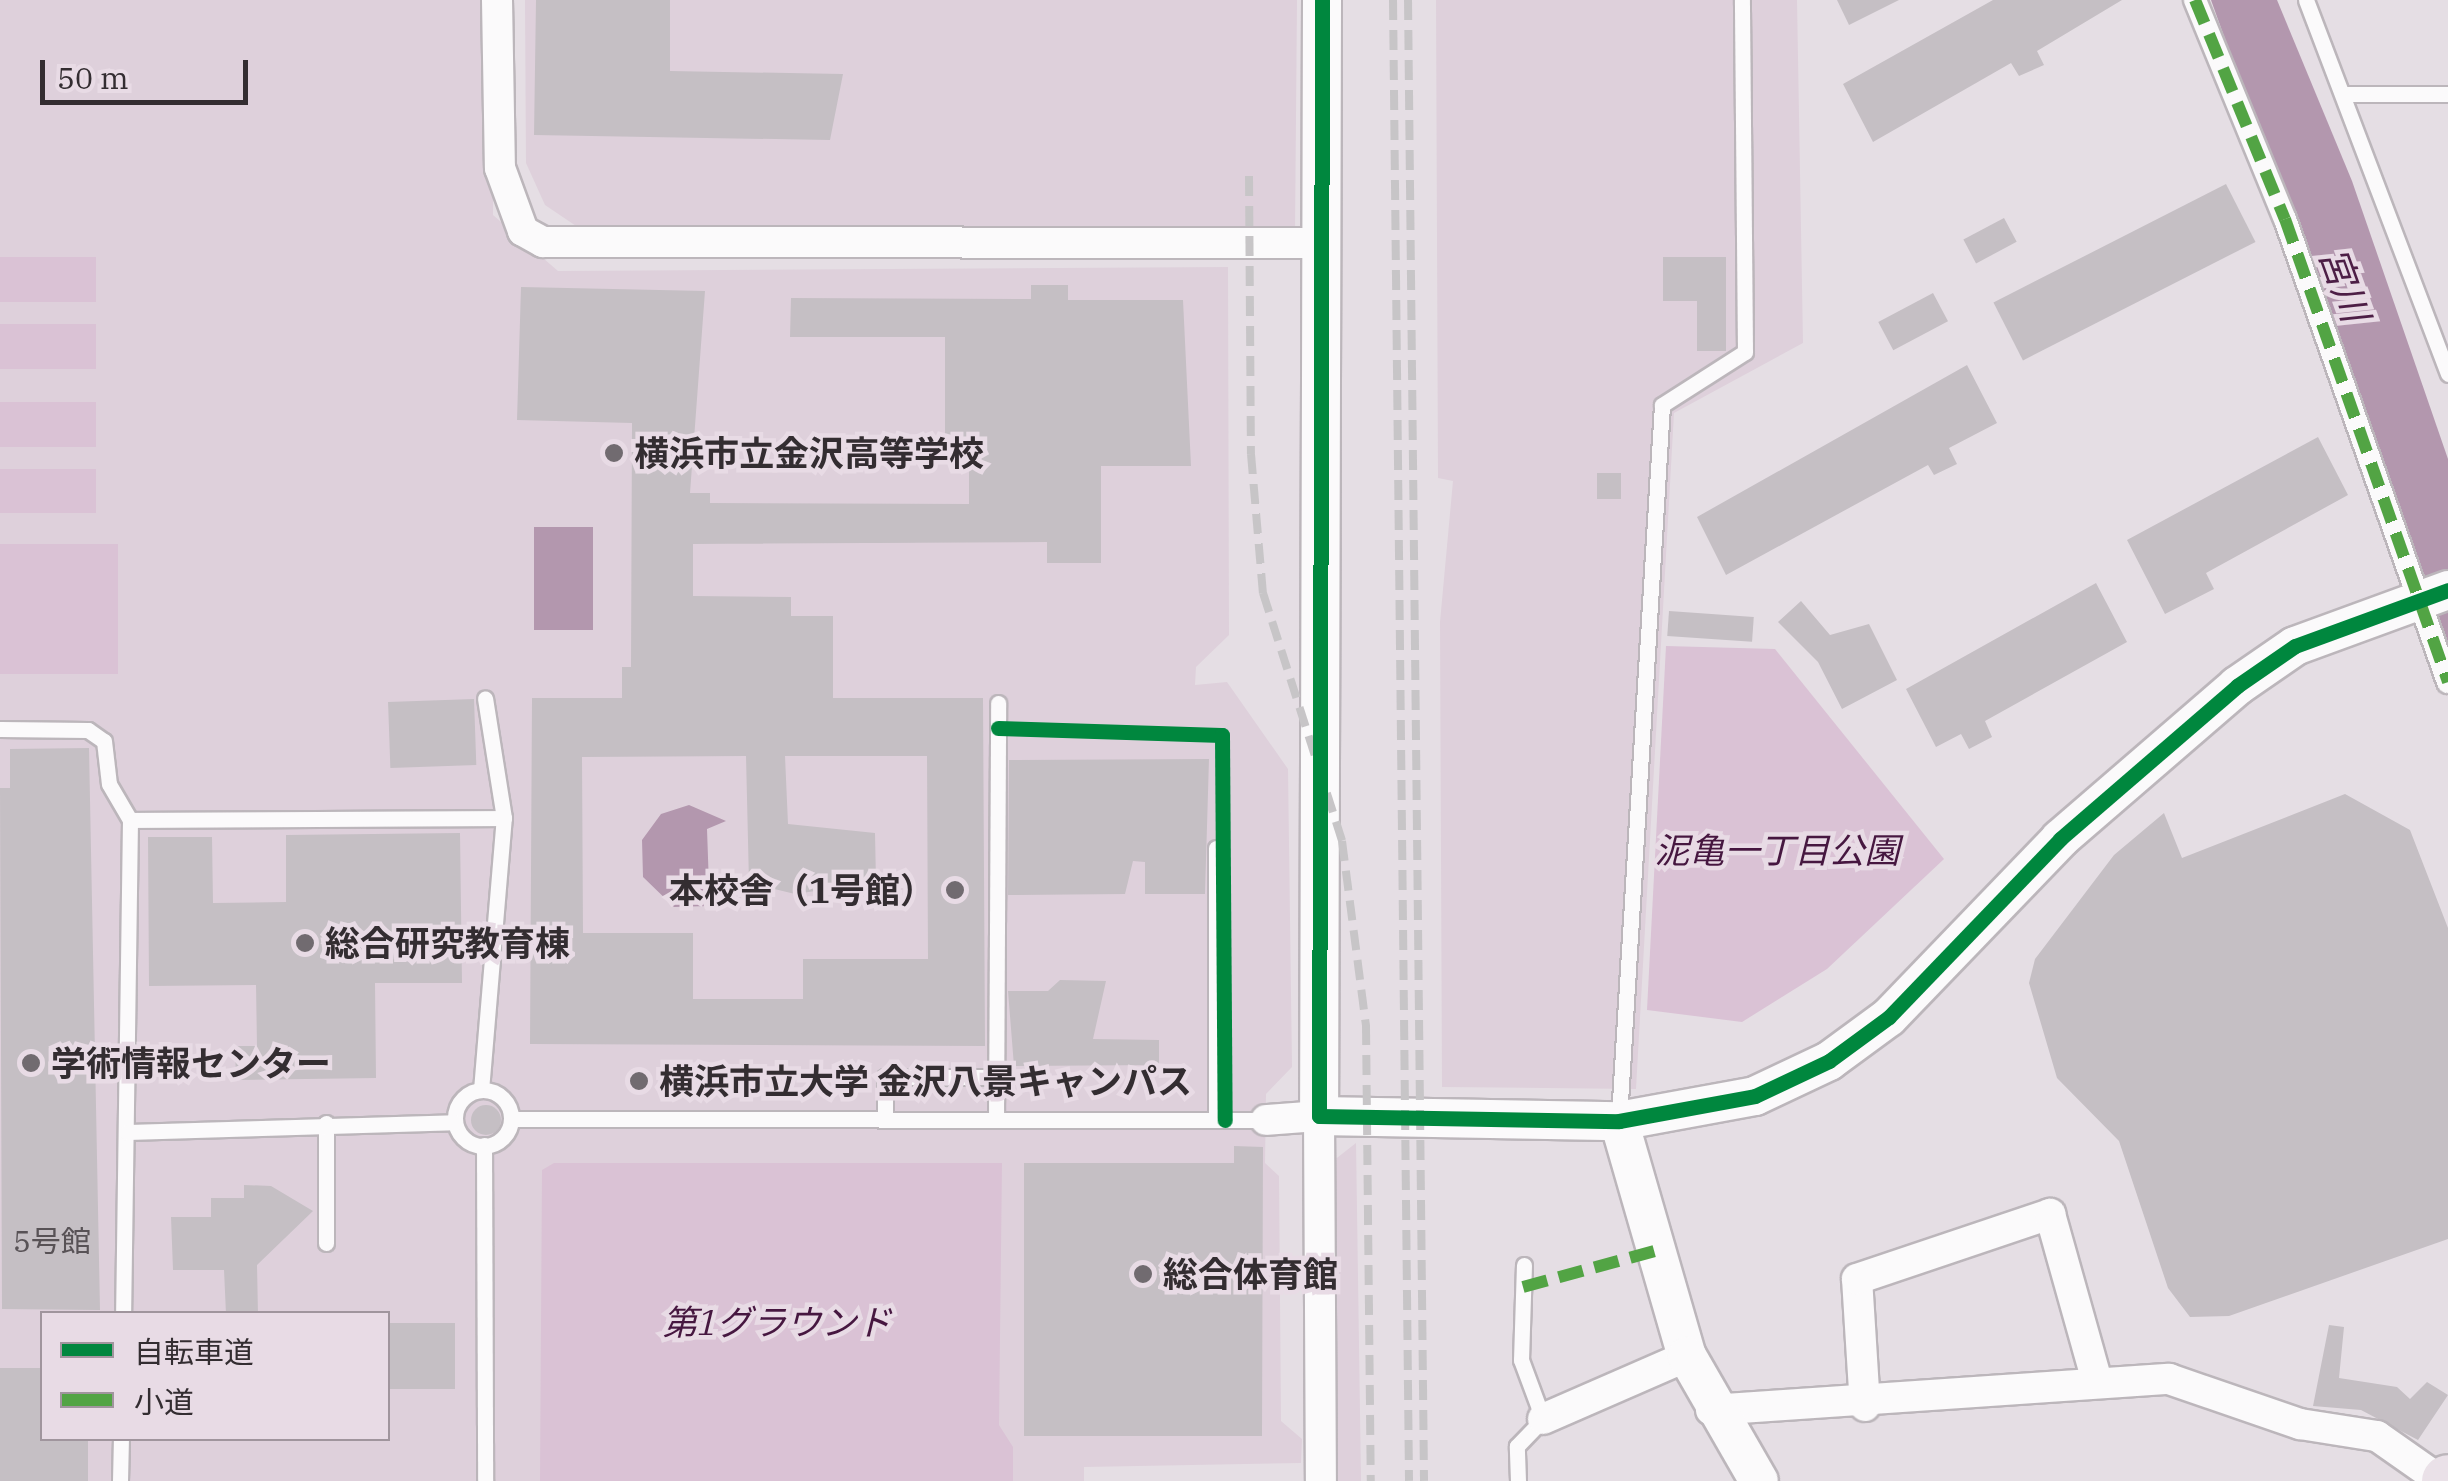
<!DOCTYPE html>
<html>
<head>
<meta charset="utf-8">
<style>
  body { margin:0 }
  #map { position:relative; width:2448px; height:1481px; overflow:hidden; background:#e5dee4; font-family:"IBM Plex Serif","Noto Sans JP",serif }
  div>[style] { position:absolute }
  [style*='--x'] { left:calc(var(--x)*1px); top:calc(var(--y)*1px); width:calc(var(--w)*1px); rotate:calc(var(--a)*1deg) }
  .built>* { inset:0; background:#ded0db }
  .green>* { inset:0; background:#dac2d5; transform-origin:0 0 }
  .water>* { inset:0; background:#b397ae; transform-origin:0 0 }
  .building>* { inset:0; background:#c5bfc4; transform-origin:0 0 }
  .round { border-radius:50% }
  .roads { filter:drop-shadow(2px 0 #bcb6bb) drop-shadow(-2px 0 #bcb6bb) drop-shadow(0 2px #bcb6bb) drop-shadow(0 -2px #bcb6bb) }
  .service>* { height:15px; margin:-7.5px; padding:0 7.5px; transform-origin:7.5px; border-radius:7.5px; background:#fbfafb }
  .service>.ring { margin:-7.5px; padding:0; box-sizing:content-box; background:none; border:15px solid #fbfafb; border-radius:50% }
  .pedestrian>* { height:22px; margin:-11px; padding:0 11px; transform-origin:11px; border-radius:11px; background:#fbfafb }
  .minor>* { height:30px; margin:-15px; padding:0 15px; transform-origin:15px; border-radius:15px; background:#fbfafb }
  .tertiary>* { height:38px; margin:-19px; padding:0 19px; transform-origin:19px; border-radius:19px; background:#fbfafb }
  .trunk>* { height:50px; margin:-25px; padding:0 25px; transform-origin:25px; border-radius:25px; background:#eae1e8 }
  .rail>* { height:8px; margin-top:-4px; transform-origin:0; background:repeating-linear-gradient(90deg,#c7c5c7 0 20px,transparent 0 30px) }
  .quiet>* { height:12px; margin-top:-6px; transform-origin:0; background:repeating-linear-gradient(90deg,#52a444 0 25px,transparent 0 37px) }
  .cycleway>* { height:15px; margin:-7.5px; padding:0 7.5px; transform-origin:7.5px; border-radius:7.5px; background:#00873e }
  .dots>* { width:28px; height:28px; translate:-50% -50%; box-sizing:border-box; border:5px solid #e8dbe5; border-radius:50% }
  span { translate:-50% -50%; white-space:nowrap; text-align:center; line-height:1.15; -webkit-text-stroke:9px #e8dbe5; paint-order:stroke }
  .number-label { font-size:30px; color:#585256 }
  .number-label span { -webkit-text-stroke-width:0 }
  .poi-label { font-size:35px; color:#332d31; font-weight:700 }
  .left { translate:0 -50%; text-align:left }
  .right { translate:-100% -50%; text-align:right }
  .park-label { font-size:35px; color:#461740; font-style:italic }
  .water-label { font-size:38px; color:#4d1e46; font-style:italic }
  .legend { position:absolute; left:40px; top:1311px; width:350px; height:130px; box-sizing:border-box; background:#e8dbe5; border:2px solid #a0959d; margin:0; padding:12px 18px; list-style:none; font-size:30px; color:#332d31 }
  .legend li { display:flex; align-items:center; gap:20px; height:50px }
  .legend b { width:50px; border:2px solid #a0959d }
  .scale { position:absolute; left:40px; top:60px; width:208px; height:45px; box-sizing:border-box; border:5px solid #332d31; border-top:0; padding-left:12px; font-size:30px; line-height:35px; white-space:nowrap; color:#332d31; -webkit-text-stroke:8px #e8dbe5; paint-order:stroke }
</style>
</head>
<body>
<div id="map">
  <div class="built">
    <div style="clip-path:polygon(evenodd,0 0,493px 0,493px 215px,558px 271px,1228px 267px,1229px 635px,1196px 667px,1195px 685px,1227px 682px,1288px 769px,1292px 1067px,1266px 1094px,1265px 1163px,1279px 1176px,1281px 1421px,1302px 1439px,1301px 1463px,1084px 1467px,1084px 1481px,0 1481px,0 0,42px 1314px,388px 1314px,388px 1438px,42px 1438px,42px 1314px)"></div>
    <div style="clip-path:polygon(525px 0,1297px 0,1295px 230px,582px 230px,545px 205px,526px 163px)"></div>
    <div style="clip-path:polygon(1436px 0,1797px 0,1803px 343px,1674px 413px,1636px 1089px,1442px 1087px,1440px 622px,1453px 481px,1438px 478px)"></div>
    <div style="clip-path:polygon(1356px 1143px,1361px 1481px,1332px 1481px,1333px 1161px)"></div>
  </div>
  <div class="green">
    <div style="left:0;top:257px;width:96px;height:45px"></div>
    <div style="left:0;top:324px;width:96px;height:45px"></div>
    <div style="left:96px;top:402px;width:45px;height:96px;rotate:90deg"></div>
    <div style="left:0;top:469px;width:96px;height:44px"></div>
    <div style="left:0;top:544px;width:118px;height:130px"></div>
    <div style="clip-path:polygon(1666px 646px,1775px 649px,1944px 859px,1827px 969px,1742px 1022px,1647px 1010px)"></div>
    <div style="clip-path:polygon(554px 1163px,1002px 1163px,999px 1425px,1013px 1447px,1013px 1481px,540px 1481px,542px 1170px)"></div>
  </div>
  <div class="water">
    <div style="clip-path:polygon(2211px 0,2277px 0,2352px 181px,2448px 459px,2448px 662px)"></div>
    <div style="left:534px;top:527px;width:59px;height:103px"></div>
    <div style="clip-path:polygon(689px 805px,726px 821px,707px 829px,709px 886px,726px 891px,708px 906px,674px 907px,643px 877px,642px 840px,661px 814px)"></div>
  </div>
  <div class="building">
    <div style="clip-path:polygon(536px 0,670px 0,670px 71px,843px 74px,830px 140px,534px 135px)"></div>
    <div style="clip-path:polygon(1837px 0,1899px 0,1849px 25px)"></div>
    <div style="clip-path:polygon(1993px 0,2122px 0,2037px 51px,2044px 65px,2019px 76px,2011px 63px,1873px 142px,1843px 84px)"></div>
    <div style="left:2226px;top:184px;width:65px;height:261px;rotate:63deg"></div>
    <div style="left:2004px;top:218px;width:27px;height:46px;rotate:62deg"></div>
    <div style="clip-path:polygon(1663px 257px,1726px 257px,1726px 351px,1697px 351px,1697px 301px,1663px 301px)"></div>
    <div style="clip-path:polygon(evenodd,1031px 285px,1068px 285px,1068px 300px,1183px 300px,1191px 466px,1101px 466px,1101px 563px,1047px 563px,1047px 542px,693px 544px,693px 596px,791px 597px,791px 616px,833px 616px,833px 698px,983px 698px,985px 1046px,530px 1044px,532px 698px,622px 698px,622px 667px,631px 667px,632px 423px,517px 420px,521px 287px,705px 291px,690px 493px,710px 493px,710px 503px,969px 504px,969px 461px,945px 461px,945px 337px,790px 337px,791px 298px,1031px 299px,1031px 285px,746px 756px,749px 883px,795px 894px,876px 882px,875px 833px,788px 824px,785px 756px,927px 756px,928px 959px,803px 959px,803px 999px,693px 999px,693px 933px,583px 933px,582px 757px,746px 756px)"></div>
    <div style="left:1933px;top:293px;width:32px;height:62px;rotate:62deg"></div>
    <div style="clip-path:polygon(1967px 365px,1997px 423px,1949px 448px,1957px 464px,1934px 475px,1928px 465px,1726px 575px,1697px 517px)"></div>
    <div style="clip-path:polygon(2318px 437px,2348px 495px,2206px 573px,2214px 589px,2165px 614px,2127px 540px)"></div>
    <div style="left:1597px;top:473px;width:24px;height:26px"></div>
    <div style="clip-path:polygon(2096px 583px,2127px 642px,1985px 721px,1992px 737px,1969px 749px,1961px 734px,1936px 747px,1906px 689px)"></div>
    <div style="clip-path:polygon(1801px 601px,1830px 635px,1869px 624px,1897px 680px,1842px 709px,1818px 662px,1778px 622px)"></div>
    <div style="left:1669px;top:611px;width:85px;height:25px;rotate:4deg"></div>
    <div style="left:474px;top:699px;width:66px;height:86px;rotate:88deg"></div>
    <div style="clip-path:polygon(89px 748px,100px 1310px,2px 1309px,0 788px,10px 788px,10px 749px)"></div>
    <div style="clip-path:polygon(1209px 759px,1205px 894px,1145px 894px,1145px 862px,1133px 861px,1125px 894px,1008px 895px,1009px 760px)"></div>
    <div style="clip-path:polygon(2345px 794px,2410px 830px,2448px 928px,2448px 1239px,2229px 1316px,2190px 1317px,2168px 1288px,2119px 1141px,2057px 1078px,2029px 983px,2035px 959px,2114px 855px,2164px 813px,2182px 858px)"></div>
    <div style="clip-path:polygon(460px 833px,462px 983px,375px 983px,376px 1078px,236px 1080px,235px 1046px,257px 1046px,256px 985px,149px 986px,148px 837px,212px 837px,213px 903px,286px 902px,286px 835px)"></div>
    <div style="clip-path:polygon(1060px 980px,1106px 981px,1093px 1039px,1159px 1040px,1159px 1065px,1014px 1066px,1008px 991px,1048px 991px)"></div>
    <div class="round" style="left:471px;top:1105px;width:30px;height:30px"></div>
    <div style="clip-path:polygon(1234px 1146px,1263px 1147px,1262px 1436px,1024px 1436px,1024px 1163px,1234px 1163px)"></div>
    <div style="clip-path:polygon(244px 1185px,271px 1186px,313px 1211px,257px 1265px,258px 1314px,226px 1314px,224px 1270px,173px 1270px,171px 1217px,211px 1217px,211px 1198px,244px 1198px)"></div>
    <div style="left:388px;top:1323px;width:67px;height:66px"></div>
    <div style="clip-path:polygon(2329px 1325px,2344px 1327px,2339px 1378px,2397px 1387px,2410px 1399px,2427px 1382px,2448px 1395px,2418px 1440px,2361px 1410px,2313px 1406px)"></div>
    <div style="clip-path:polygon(0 1368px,42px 1368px,42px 1438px,88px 1438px,88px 1481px,0 1481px)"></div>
  </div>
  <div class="roads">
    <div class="service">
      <div style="--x:2306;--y:0;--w:400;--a:69.2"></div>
      <div style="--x:2347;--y:94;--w:101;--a:0"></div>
      <div style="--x:0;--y:729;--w:88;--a:0.7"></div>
      <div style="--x:88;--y:730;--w:19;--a:35"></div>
      <div style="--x:104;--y:741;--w:43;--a:83.4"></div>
      <div style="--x:109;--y:784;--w:42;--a:59.7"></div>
      <div style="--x:130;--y:820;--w:494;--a:90.8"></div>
      <div style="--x:130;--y:820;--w:374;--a:-0.3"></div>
      <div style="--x:1216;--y:848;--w:272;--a:90"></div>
      <div style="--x:481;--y:1090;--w:273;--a:-85.2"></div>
      <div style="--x:504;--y:818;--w:121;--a:-99"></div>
      <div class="ring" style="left:455px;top:1090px;width:41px;height:41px"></div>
      <div style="--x:1619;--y:1118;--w:714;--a:-86.55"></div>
      <div style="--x:1662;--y:405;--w:98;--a:-32.6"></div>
      <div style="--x:1745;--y:352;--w:352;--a:-90.5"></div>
      <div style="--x:511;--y:1119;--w:755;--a:0.08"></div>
      <div style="--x:885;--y:1120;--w:43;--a:-90"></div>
      <div style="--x:885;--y:1077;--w:111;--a:0"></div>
      <div style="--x:996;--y:1120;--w:417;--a:-89.7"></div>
      <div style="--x:326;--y:1123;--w:120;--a:90"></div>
      <div style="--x:127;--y:1132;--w:328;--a:-1.7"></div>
      <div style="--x:484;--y:1145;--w:336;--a:89.8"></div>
      <div style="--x:120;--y:1481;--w:43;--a:-88.7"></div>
      <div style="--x:1518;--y:1481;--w:35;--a:-92"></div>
      <div style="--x:1517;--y:1446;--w:37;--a:-46"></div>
      <div style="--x:1543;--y:1419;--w:63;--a:-110.4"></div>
      <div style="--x:1521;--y:1360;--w:95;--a:-88.2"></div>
    </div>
    <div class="pedestrian">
      <div style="--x:2195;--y:0;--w:237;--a:67.7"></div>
      <div style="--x:2285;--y:219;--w:491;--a:70.6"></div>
    </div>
    <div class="minor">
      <div style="--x:497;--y:0;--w:168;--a:89"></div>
      <div style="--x:500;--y:168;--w:67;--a:69.9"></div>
      <div style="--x:523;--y:231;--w:23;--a:29"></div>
      <div style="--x:543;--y:242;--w:778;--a:0.07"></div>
      <div style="--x:1266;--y:1120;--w:53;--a:-4.3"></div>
      <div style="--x:1319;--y:1116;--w:365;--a:89.7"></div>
      <div style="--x:1865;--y:1406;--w:127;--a:-93.6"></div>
      <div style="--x:1857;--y:1279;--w:204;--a:-18.6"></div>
      <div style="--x:2050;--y:1214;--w:173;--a:74.3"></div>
      <div style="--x:1711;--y:1410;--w:459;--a:-3.9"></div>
      <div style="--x:2169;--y:1379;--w:139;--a:19"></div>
      <div style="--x:2300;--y:1424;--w:78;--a:8.9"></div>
      <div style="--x:2377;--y:1436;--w:78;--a:35.1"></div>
      <div style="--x:1543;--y:1419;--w:157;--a:-23.6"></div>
    </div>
    <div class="tertiary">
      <div style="--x:1322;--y:0;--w:1116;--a:90.15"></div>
      <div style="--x:1319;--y:1116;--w:300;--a:1"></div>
      <div style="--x:1619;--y:1121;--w:138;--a:-10.4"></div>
      <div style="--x:1755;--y:1096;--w:82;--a:-25.3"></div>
      <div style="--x:1829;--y:1061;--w:74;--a:-36.3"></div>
      <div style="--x:1889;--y:1017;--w:247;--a:-46.1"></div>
      <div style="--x:2060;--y:839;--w:234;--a:-40.8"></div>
      <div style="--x:2237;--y:686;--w:70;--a:-34.6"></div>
      <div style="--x:2295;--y:646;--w:163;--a:-20.1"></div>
      <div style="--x:1619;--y:1121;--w:245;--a:73.9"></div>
      <div style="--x:1687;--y:1356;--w:144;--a:60.1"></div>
    </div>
    <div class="trunk">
      <div style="--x:2447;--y:1481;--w:1;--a:-45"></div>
    </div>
  </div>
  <div class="rail">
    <div style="--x:1393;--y:0;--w:1481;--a:89.38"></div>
    <div style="--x:1408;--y:0;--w:1481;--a:89.38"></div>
    <div style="--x:1249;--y:176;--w:278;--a:89.6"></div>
    <div style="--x:1251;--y:454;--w:140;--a:85.1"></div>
    <div style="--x:1263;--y:593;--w:260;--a:72.3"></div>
    <div style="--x:1342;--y:841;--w:186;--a:82.6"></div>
    <div style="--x:1366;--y:1025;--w:456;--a:89.4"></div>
  </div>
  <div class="quiet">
    <div style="--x:2195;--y:0;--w:237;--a:67.7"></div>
    <div style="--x:2285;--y:219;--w:491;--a:70.6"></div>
    <div style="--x:1523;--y:1287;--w:137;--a:-15.3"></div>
  </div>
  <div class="cycleway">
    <div style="--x:1322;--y:0;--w:1116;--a:90.15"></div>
    <div style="--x:1319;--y:1116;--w:300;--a:1"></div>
    <div style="--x:1619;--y:1121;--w:138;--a:-10.4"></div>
    <div style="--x:1755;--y:1096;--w:82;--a:-25.3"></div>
    <div style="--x:1829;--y:1061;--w:74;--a:-36.3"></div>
    <div style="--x:1889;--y:1017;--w:247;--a:-46.1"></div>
    <div style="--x:2060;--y:839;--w:234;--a:-40.8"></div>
    <div style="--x:2237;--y:686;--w:70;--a:-34.6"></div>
    <div style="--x:2295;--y:646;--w:163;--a:-20.1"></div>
    <div style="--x:998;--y:728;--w:224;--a:1.8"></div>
    <div style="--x:1222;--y:735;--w:385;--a:89.6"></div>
  </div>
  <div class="dots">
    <div style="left:614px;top:453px;background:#716b70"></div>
    <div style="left:955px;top:890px;background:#716b70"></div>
    <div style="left:305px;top:943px;background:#716b70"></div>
    <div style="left:31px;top:1063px;background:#716b70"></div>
    <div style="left:639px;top:1081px;background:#716b70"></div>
    <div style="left:1143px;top:1274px;background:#716b70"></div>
  </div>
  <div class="number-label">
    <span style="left:52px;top:1241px">5号館</span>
  </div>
  <div class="poi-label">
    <span class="left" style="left:634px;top:453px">横浜市立金沢高等学校</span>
    <span class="right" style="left:935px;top:890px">本校舎（1号館）</span>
    <span class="left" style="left:325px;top:943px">総合研究教育棟</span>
    <span class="left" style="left:51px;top:1063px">学術情報センター</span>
    <span class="left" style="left:659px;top:1081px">横浜市立大学 金沢八景キャンパス</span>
    <span class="left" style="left:1163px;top:1274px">総合体育館</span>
  </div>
  <div class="park-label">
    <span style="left:1777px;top:850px">泥亀一丁目公園</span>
    <span style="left:777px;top:1322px">第1グラウンド</span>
  </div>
  <div class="water-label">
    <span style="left:2345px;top:284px;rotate:70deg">宮川</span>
  </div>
  <ul class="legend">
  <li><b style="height:12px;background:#00873e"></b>自転車道</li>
  <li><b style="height:12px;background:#52a444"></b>小道</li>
  </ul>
  <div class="scale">50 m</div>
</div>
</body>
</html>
